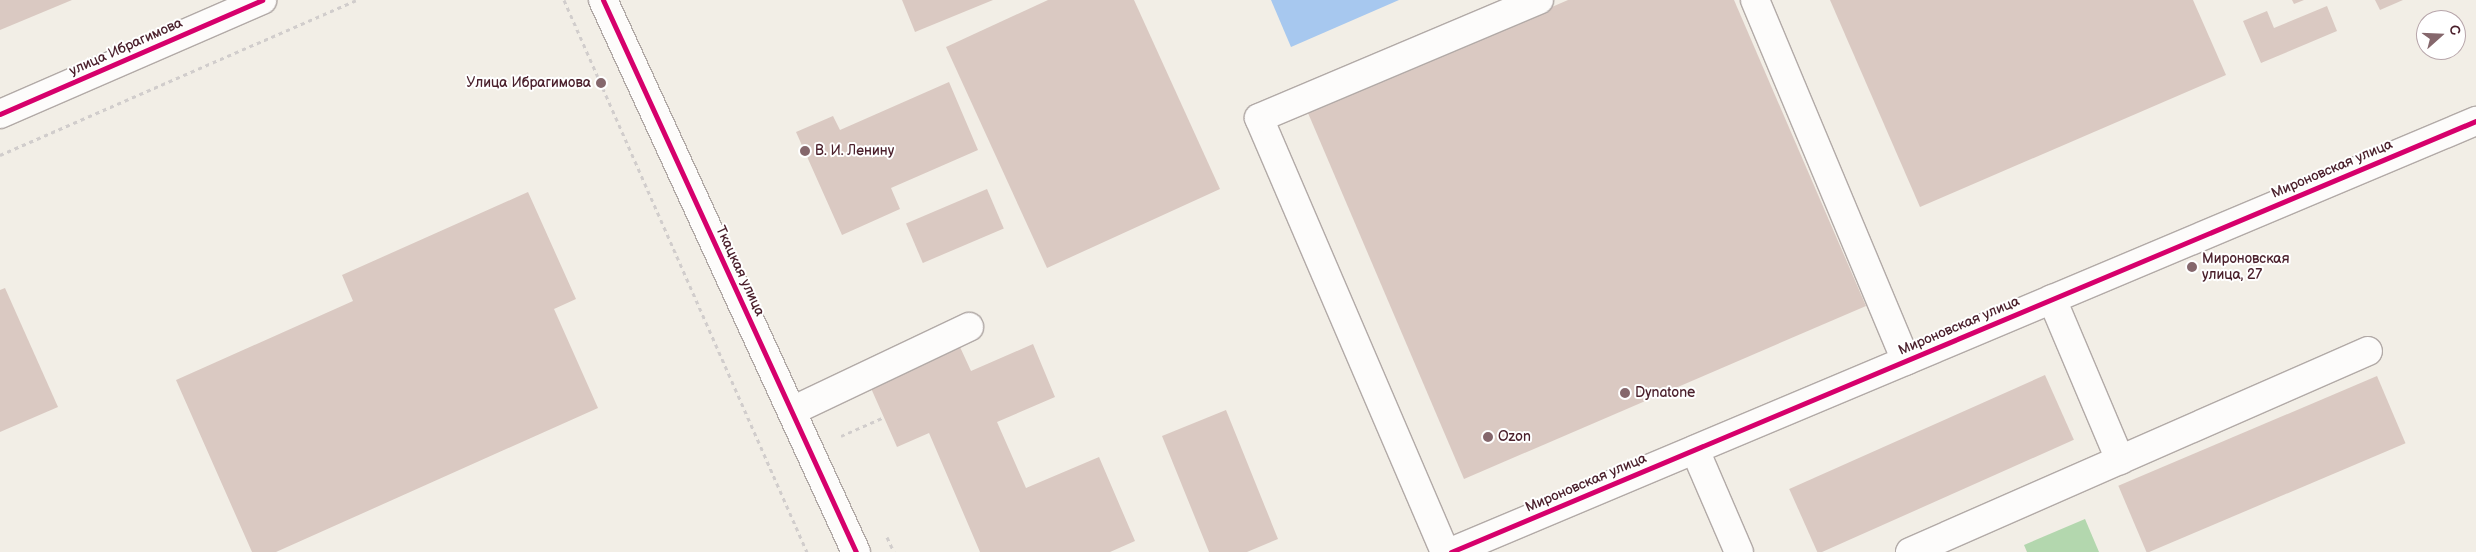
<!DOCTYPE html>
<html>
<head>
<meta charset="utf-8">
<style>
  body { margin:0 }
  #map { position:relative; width:2476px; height:552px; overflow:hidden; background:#f2eee6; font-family:"Balsamiq Sans",sans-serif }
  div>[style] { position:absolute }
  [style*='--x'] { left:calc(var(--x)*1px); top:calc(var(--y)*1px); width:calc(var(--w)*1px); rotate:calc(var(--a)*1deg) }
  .green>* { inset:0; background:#b3d7ae }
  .water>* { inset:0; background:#a7c8ef }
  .building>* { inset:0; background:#dac9c2; transform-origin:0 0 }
  .path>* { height:3px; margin-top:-1.5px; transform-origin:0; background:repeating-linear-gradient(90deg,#d1cdcc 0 4px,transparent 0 8px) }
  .roads { filter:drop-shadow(1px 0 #b2aaa7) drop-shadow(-1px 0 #b2aaa7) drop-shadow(0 1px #b2aaa7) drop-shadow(0 -1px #b2aaa7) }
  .minor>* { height:28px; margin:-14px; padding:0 14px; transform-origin:14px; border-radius:14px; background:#fdfcfb }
  .cycleway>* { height:5px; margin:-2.5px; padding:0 2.5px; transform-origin:2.5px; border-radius:2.5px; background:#d6006c }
  .dots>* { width:14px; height:14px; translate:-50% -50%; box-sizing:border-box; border:2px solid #fff; border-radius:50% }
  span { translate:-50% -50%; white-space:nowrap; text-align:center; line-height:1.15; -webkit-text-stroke:4px #fff; paint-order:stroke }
  .street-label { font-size:14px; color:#4a1f2b }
  .poi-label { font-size:14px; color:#4a1f2b }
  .right { translate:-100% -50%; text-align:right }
  .left { translate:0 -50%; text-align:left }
  .north { position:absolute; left:2416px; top:10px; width:50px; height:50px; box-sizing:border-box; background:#fff; border:1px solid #b7a5aa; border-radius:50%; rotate:70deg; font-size:14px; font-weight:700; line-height:20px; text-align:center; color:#4a1f2b }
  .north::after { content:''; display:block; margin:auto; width:18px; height:22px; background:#85676c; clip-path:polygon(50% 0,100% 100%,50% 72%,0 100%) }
</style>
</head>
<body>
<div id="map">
  <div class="green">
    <div style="clip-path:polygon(2085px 519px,2099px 552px,2027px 552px,2024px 545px)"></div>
  </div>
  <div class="water">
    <div style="clip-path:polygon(1271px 0,1399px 0,1291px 47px)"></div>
  </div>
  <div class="building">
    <div style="clip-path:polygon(0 0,72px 0,0 30px)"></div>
    <div style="clip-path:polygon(902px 0,993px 0,915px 32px)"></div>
    <div style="clip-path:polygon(1048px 0,1134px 0,1220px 189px,1047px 268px,946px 47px)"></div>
    <div style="clip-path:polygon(1568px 0,1734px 0,1866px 306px,1464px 479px,1308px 113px)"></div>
    <div style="clip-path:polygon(1830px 0,2193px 0,2226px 75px,1920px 207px)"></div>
    <div style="clip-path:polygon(2292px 0,2304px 0,2294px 4px)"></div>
    <div style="clip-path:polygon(2375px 0,2403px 0,2380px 10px)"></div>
    <div style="clip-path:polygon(2327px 6px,2337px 31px,2261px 63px,2243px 21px,2267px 11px,2274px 28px)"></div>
    <div style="clip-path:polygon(949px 82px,978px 150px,891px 188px,900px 209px,842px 235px,796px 132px,833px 116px,840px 130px)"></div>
    <div style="left:987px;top:189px;width:43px;height:88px;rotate:67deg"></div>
    <div style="clip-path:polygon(528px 192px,576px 299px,554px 309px,598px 408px,276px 552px,252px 552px,176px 380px,353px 301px,342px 275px)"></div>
    <div style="clip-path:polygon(5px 288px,58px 407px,0 432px,0 290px)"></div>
    <div style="clip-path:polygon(1033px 344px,1055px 397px,997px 422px,1026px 488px,1099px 457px,1135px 541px,1110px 552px,980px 552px,929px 433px,897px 447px,870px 386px,960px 347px,971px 371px)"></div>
    <div style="left:2045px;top:375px;width:71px;height:280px;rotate:66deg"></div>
    <div style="left:2377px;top:376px;width:73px;height:281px;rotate:67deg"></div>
    <div style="clip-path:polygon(1226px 410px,1278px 539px,1247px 552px,1209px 552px,1162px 436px)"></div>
  </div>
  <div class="path">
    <div style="--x:564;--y:0;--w:603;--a:66.24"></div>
    <div style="--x:0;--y:155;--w:388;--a:-23.5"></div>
    <div style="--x:841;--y:436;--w:47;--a:-23.8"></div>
    <div style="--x:887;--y:537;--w:17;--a:65"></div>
  </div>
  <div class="roads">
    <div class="minor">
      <div style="--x:603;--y:0;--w:607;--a:65.38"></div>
      <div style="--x:1755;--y:0;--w:391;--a:67.3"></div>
      <div style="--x:0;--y:114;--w:286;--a:-23.5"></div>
      <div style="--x:2052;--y:299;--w:175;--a:67.1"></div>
      <div style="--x:792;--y:411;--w:196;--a:-25.4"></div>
      <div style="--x:1695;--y:450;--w:111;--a:66.7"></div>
      <div style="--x:1445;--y:552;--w:472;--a:-113.2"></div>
      <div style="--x:1259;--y:118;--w:304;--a:-22.9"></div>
      <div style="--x:1451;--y:552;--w:1112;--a:-22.81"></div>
      <div style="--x:1910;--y:552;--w:500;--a:-23.69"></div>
    </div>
  </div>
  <div class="cycleway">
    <div style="--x:603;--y:0;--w:607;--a:65.38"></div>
    <div style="--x:0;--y:114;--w:286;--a:-23.5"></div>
    <div style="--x:1451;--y:552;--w:1112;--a:-22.81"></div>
  </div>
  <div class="dots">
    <div style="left:601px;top:83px;background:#85676c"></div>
    <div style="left:805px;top:151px;background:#85676c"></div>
    <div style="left:2192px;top:267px;background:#85676c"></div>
    <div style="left:1625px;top:393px;background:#85676c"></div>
    <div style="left:1488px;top:437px;background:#85676c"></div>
  </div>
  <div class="street-label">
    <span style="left:126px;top:47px;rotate:-24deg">улица Ибрагимова</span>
    <span style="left:2332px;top:169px;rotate:-23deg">Мироновская улица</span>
    <span style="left:740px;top:271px;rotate:65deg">Ткацкая улица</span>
    <span style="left:1959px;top:326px;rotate:-23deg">Мироновская улица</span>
    <span style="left:1586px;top:483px;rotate:-23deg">Мироновская улица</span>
  </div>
  <div class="poi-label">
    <span class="right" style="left:591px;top:83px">Улица Ибрагимова</span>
    <span class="left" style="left:815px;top:151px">В. И. Ленину</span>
    <span class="left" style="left:2202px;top:267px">Мироновская<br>улица, 27</span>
    <span class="left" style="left:1635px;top:393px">Dynatone</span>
    <span class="left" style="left:1498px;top:437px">Ozon</span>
  </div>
  <div class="north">С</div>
</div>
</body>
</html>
